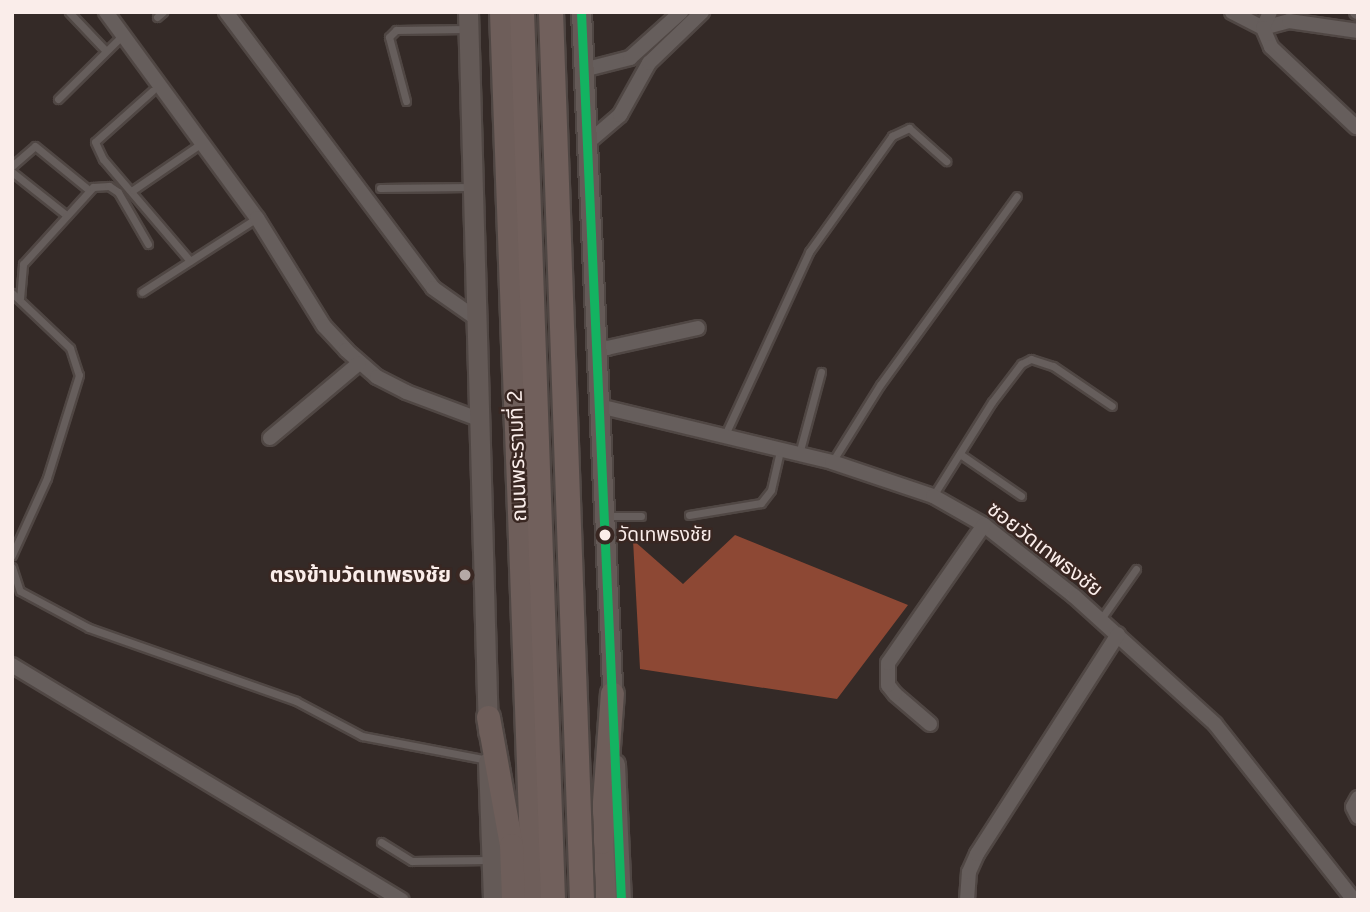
<!DOCTYPE html>
<html>
<head>
<meta charset="utf-8">
<style>
  body { margin:0 }
  #map { position:relative; width:1370px; height:912px; overflow:hidden; background:#342a27; font-family:Figtree,"Noto Sans Thai",sans-serif }
  div>[style] { position:absolute }
  [style*='--x'] { left:calc(var(--x)*1px); top:calc(var(--y)*1px); width:calc(var(--w)*1px); rotate:calc(var(--a)*1deg) }
  .water>* { inset:0; background:#8d4834 }
  .roads { filter:drop-shadow(2px 0 #504744) drop-shadow(-2px 0 #504744) drop-shadow(0 2px #504744) drop-shadow(0 -2px #504744) }
  .service>* { height:7px; margin:-3.5px; padding:0 3.5px; transform-origin:3.5px; border-radius:3.5px; background:#665e5c }
  .minor>* { height:14px; margin:-7px; padding:0 7px; transform-origin:7px; border-radius:7px; background:#665e5c }
  .secondary>* { height:19px; margin:-9.5px; padding:0 9.5px; transform-origin:9.5px; border-radius:9.5px; background:#645a57 }
  .trunk>* { height:23px; margin:-11.5px; padding:0 11.5px; transform-origin:11.5px; border-radius:11.5px; background:#6e5e5a }
  .motorway>* { height:24px; margin:-12px; padding:0 12px; transform-origin:12px; border-radius:12px; background:#71605c }
  .bridges { filter:drop-shadow(2px 0 #504744) drop-shadow(-2px 0 #504744) drop-shadow(0 2px #504744) drop-shadow(0 -2px #504744) }
  .motorway-bridge>* { height:24px; margin:-12px; padding:0 12px; transform-origin:12px; border-radius:12px; background:#71605c }
  .bus-1>* { height:9px; margin:-4.5px; padding:0 4.5px; transform-origin:4.5px; border-radius:4.5px; background:#13b361 }
  .dots>* { width:19px; height:19px; translate:-50% -50%; box-sizing:border-box; border:4px solid #392722; border-radius:50% }
  span { translate:-50% -50%; white-space:nowrap; text-align:center; line-height:1.15; -webkit-text-stroke:5px #392722; paint-order:stroke }
  .bus-label { font-size:19px; color:#faedea }
  .left { translate:0 -50%; text-align:left }
  .street-label { font-size:21px; color:#faedea }
  .poi-label { font-size:21px; color:#faedea; font-weight:700 }
  .right { translate:-100% -50%; text-align:right }
  .frame { position:absolute; inset:0; border:14px solid #faedea; pointer-events:none }
</style>
</head>
<body>
<div id="map">
  <div class="water">
    <div style="clip-path:polygon(735px 535px,908px 605px,837px 699px,640px 669px,633px 540px,683px 584px)"></div>
  </div>
  <div class="roads">
    <div class="service">
      <div style="--x:69;--y:12;--w:52;--a:46.5"></div>
      <div style="--x:157;--y:17;--w:8;--a:-40"></div>
      <div style="--x:152;--y:91;--w:76;--a:138.2"></div>
      <div style="--x:95;--y:142;--w:19;--a:65"></div>
      <div style="--x:103;--y:159;--w:134;--a:49.5"></div>
      <div style="--x:58;--y:99;--w:91;--a:-44.6"></div>
      <div style="--x:406;--y:101;--w:66;--a:-104.9"></div>
      <div style="--x:389;--y:37;--w:10;--a:-45"></div>
      <div style="--x:396;--y:30;--w:70;--a:-0.8"></div>
      <div style="--x:12;--y:166;--w:30;--a:-41"></div>
      <div style="--x:35;--y:146;--w:70;--a:39.2"></div>
      <div style="--x:12;--y:172;--w:68;--a:38.4"></div>
      <div style="--x:380;--y:188;--w:90;--a:-0.6"></div>
      <div style="--x:133;--y:190;--w:83;--a:-34.3"></div>
      <div style="--x:142;--y:292;--w:137;--a:-32.8"></div>
      <div style="--x:12;--y:293;--w:80;--a:43.5"></div>
      <div style="--x:70;--y:348;--w:28;--a:72"></div>
      <div style="--x:79;--y:375;--w:108;--a:107.3"></div>
      <div style="--x:47;--y:478;--w:85;--a:114.4"></div>
      <div style="--x:20;--y:299;--w:35;--a:-85"></div>
      <div style="--x:23;--y:264;--w:104;--a:-47.7"></div>
      <div style="--x:93;--y:187;--w:16;--a:-4"></div>
      <div style="--x:109;--y:186;--w:11;--a:34"></div>
      <div style="--x:118;--y:192;--w:60;--a:60"></div>
      <div style="--x:724;--y:437;--w:204;--a:-65.3"></div>
      <div style="--x:809;--y:252;--w:143;--a:-54.4"></div>
      <div style="--x:892;--y:136;--w:19;--a:-25"></div>
      <div style="--x:909;--y:128;--w:50;--a:41.7"></div>
      <div style="--x:799;--y:454;--w:85;--a:-75"></div>
      <div style="--x:960;--y:454;--w:74;--a:34.5"></div>
      <div style="--x:832;--y:462;--w:91;--a:-58.1"></div>
      <div style="--x:880;--y:385;--w:233;--a:-54.1"></div>
      <div style="--x:933;--y:496;--w:111;--a:-57.9"></div>
      <div style="--x:992;--y:402;--w:48;--a:-52.7"></div>
      <div style="--x:1021;--y:364;--w:11;--a:-27"></div>
      <div style="--x:1031;--y:359;--w:23;--a:18"></div>
      <div style="--x:1053;--y:366;--w:71;--a:34.1"></div>
      <div style="--x:689;--y:515;--w:73;--a:-9.5"></div>
      <div style="--x:761;--y:503;--w:16;--a:-52"></div>
      <div style="--x:771;--y:490;--w:40;--a:-77"></div>
      <div style="--x:606;--y:516;--w:35;--a:0"></div>
      <div style="--x:12;--y:567;--w:25;--a:72"></div>
      <div style="--x:20;--y:591;--w:78;--a:28.2"></div>
      <div style="--x:89;--y:628;--w:219;--a:19.4"></div>
      <div style="--x:296;--y:701;--w:75;--a:27.9"></div>
      <div style="--x:362;--y:736;--w:128;--a:10.8"></div>
      <div style="--x:1101;--y:619;--w:61;--a:-55"></div>
      <div style="--x:381;--y:842;--w:36;--a:32"></div>
      <div style="--x:412;--y:861;--w:78;--a:-0.7"></div>
    </div>
    <div class="minor">
      <div style="--x:106;--y:12;--w:255;--a:53.8"></div>
      <div style="--x:257;--y:218;--w:127;--a:58.2"></div>
      <div style="--x:324;--y:326;--w:33;--a:47"></div>
      <div style="--x:346;--y:350;--w:41;--a:41.1"></div>
      <div style="--x:377;--y:377;--w:33;--a:27"></div>
      <div style="--x:406;--y:392;--w:80;--a:20.5"></div>
      <div style="--x:226;--y:12;--w:345;--a:53.1"></div>
      <div style="--x:433;--y:288;--w:54;--a:35.2"></div>
      <div style="--x:1232;--y:12;--w:35;--a:27"></div>
      <div style="--x:1263;--y:28;--w:27;--a:-15"></div>
      <div style="--x:1289;--y:21;--w:70;--a:8.2"></div>
      <div style="--x:1270;--y:12;--w:17;--a:114"></div>
      <div style="--x:1263;--y:28;--w:21;--a:67"></div>
      <div style="--x:1271;--y:47;--w:117;--a:43.3"></div>
      <div style="--x:1357;--y:12;--w:1;--a:0"></div>
      <div style="--x:583;--y:70;--w:49;--a:-14.3"></div>
      <div style="--x:630;--y:58;--w:69;--a:-42"></div>
      <div style="--x:585;--y:145;--w:46;--a:-40.6"></div>
      <div style="--x:620;--y:115;--w:60;--a:-60.9"></div>
      <div style="--x:649;--y:63;--w:74;--a:-43.9"></div>
      <div style="--x:594;--y:344;--w:14;--a:17"></div>
      <div style="--x:607;--y:348;--w:93;--a:-12.4"></div>
      <div style="--x:599;--y:406;--w:240;--a:13.5"></div>
      <div style="--x:832;--y:462;--w:107;--a:18.6"></div>
      <div style="--x:933;--y:496;--w:59;--a:29.6"></div>
      <div style="--x:984;--y:525;--w:115;--a:38.3"></div>
      <div style="--x:1074;--y:596;--w:190;--a:42.2"></div>
      <div style="--x:1215;--y:724;--w:224;--a:51.7"></div>
      <div style="--x:270;--y:438;--w:116;--a:-40.1"></div>
      <div style="--x:12;--y:665;--w:455;--a:31.1"></div>
      <div style="--x:930;--y:724;--w:46;--a:-139.4"></div>
      <div style="--x:895;--y:694;--w:11;--a:-128"></div>
      <div style="--x:888;--y:685;--w:22;--a:-90"></div>
      <div style="--x:888;--y:663;--w:168;--a:-55.2"></div>
      <div style="--x:1358;--y:798;--w:10;--a:119"></div>
      <div style="--x:1353;--y:807;--w:11;--a:63"></div>
      <div style="--x:967;--y:900;--w:28;--a:-86"></div>
      <div style="--x:969;--y:872;--w:20;--a:-66"></div>
      <div style="--x:977;--y:854;--w:261;--a:-57.3"></div>
    </div>
    <div class="secondary">
      <div style="--x:468;--y:12;--w:720;--a:88.41"></div>
      <div style="--x:581;--y:12;--w:695;--a:87.36"></div>
      <div style="--x:488;--y:762;--w:138;--a:87.9"></div>
      <div style="--x:615;--y:764;--w:136;--a:87.5"></div>
    </div>
    <div class="trunk">
      <div style="--x:501;--y:12;--w:889;--a:87.94"></div>
      <div style="--x:488;--y:717;--w:130;--a:79.8"></div>
      <div style="--x:511;--y:845;--w:55;--a:87.9"></div>
      <div style="--x:604;--y:900;--w:58;--a:-93"></div>
      <div style="--x:601;--y:842;--w:149;--a:-85.8"></div>
    </div>
    <div class="motorway">
      <div style="--x:522;--y:12;--w:889;--a:88"></div>
    </div>
  </div>
  <div class="bridges">
    <div class="motorway-bridge">
      <div style="--x:551;--y:12;--w:889;--a:88"></div>
    </div>
  </div>
  <div class="bus-1">
    <div style="--x:581;--y:12;--w:889;--a:87.42"></div>
  </div>
  <div class="dots">
    <div style="left:605px;top:535px;background:#faedea"></div>
    <div style="left:465px;top:575px;background:#b5a9a6"></div>
  </div>
  <div class="bus-label">
    <span class="left" style="left:618px;top:535px">วัดเทพธงชัย</span>
  </div>
  <div class="street-label">
    <span style="left:517px;top:456px;rotate:-92deg">ถนนพระรามที่ 2</span>
    <span style="left:1045px;top:549px;rotate:38deg">ซอยวัดเทพธงชัย</span>
  </div>
  <div class="poi-label">
    <span class="right" style="left:451px;top:575px">ตรงข้ามวัดเทพธงชัย</span>
  </div>
  <div class="frame"></div>
</div>
</body>
</html>
